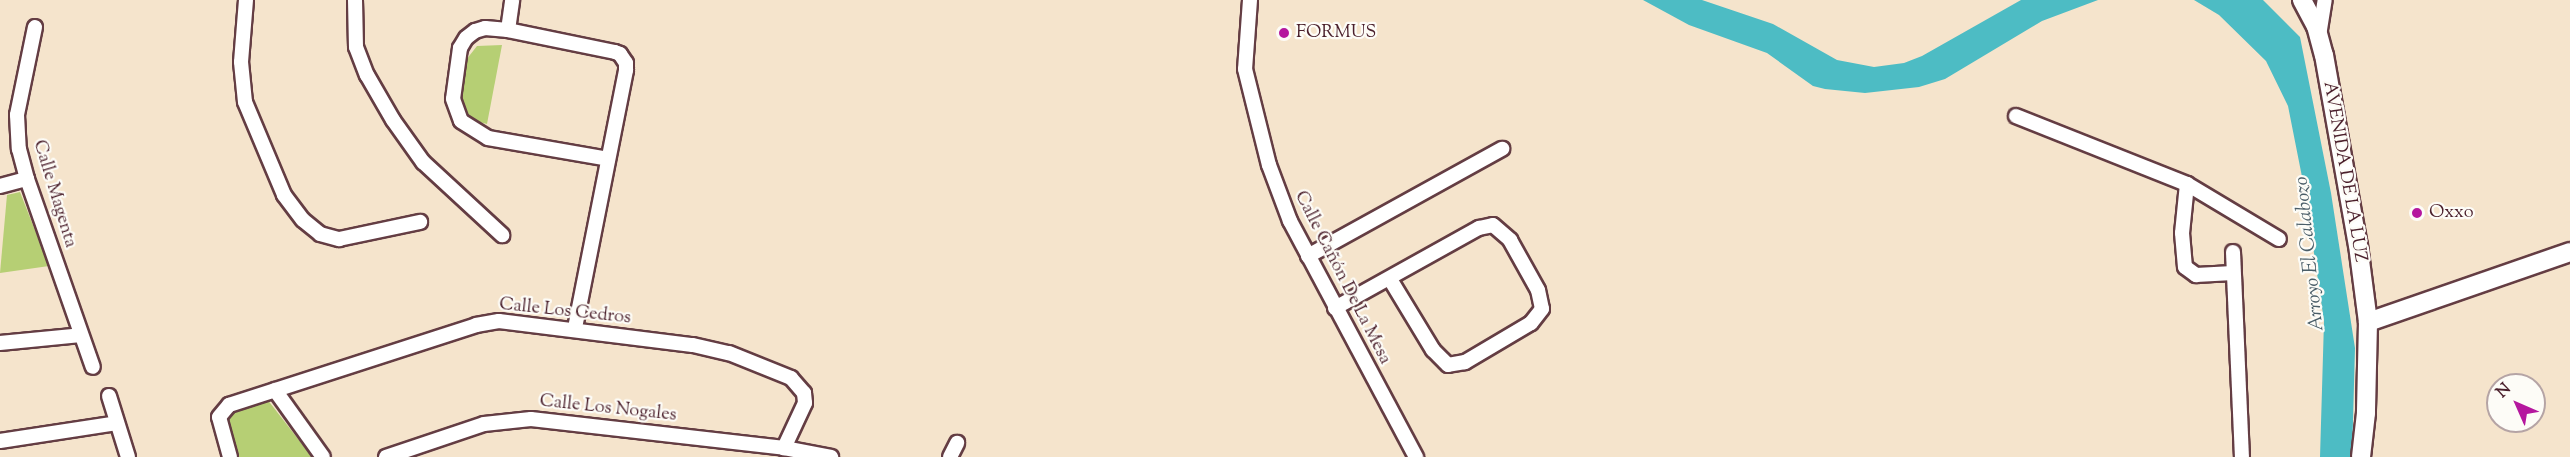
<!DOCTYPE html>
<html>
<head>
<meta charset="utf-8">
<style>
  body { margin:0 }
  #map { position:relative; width:2570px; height:457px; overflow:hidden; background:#f5e4cc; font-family:"Sorts Mill Goudy",serif }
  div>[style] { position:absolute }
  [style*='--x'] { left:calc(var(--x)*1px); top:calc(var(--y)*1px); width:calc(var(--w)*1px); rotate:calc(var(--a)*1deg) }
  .green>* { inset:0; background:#b6cf74 }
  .water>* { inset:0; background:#4dbcc4 }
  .roads { filter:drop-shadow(2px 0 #643d43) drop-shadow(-2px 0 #643d43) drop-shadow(0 2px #643d43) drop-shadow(0 -2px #643d43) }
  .minor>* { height:14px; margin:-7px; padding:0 7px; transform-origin:7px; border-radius:7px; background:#fff }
  .tertiary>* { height:18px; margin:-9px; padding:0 9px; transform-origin:9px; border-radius:9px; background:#fff }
  .dots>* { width:16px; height:16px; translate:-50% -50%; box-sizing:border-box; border:3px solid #fdfcf7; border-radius:50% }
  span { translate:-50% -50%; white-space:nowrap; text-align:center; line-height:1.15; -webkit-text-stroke:4.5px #fdfcf7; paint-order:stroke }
  .poi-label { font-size:18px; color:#4a1f2b }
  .left { translate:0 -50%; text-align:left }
  .street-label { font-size:18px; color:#4a1f2b }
  .water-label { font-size:20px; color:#4b5e68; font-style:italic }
  .north { position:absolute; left:2486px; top:373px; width:60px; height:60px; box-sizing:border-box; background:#fdfcf7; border:2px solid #b5a4a5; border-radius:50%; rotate:315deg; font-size:16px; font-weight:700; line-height:24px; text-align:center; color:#4a1f2b }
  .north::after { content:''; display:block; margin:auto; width:21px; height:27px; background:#b5179e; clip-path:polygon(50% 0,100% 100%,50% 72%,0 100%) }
</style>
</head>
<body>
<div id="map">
  <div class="green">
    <div style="clip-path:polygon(502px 45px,487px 124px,468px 119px,457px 102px,466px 60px,477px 46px)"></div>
    <div style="clip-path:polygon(20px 192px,49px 266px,0 273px,7px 195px)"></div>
    <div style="clip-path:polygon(267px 399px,312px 457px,235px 457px,225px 417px)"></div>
  </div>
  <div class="water">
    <div style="clip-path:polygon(1643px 0,1702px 0,1773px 24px,1837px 60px,1874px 67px,1904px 63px,1922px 56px,2021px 0,2098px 0,2042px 21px,1945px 79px,1919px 87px,1865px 93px,1825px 89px,1813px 86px,1767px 53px,1689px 25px)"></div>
    <div style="clip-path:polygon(2194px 0,2263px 0,2300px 37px,2331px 193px,2355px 348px,2352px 457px,2320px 457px,2324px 321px,2305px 192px,2288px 106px,2266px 61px,2219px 15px)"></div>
  </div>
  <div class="roads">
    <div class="minor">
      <div style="--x:246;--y:0;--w:62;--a:94.6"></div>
      <div style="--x:241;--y:62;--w:40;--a:84.3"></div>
      <div style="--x:245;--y:102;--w:101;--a:67.2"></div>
      <div style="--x:284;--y:195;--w:31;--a:53"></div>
      <div style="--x:303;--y:220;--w:22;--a:39"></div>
      <div style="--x:320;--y:234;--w:20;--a:15"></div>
      <div style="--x:339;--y:239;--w:83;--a:-11.9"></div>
      <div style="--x:355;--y:0;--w:47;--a:88.8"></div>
      <div style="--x:356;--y:47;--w:30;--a:69"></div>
      <div style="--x:367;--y:75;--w:52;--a:60"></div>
      <div style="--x:393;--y:120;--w:52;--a:54.5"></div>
      <div style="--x:423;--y:162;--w:108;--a:42.7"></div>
      <div style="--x:1250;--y:0;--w:69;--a:94.1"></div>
      <div style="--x:1245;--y:69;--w:99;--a:76"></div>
      <div style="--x:1269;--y:165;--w:60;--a:69.4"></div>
      <div style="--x:1290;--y:221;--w:268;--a:61.9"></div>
      <div style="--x:35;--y:27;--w:90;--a:101.6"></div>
      <div style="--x:17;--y:115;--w:34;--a:87"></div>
      <div style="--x:19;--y:149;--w:31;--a:75"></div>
      <div style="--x:27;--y:179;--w:199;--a:70.7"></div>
      <div style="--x:508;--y:30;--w:30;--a:-82"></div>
      <div style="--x:2319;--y:36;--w:36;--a:-81"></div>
      <div style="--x:2016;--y:116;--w:184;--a:21.7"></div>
      <div style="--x:2187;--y:184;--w:107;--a:30.9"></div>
      <div style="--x:2187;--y:184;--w:49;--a:95.8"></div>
      <div style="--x:2182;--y:233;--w:34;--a:85"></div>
      <div style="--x:2185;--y:267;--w:14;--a:36"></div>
      <div style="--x:2196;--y:275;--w:37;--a:-3"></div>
      <div style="--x:0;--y:186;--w:28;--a:-15"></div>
      <div style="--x:2233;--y:252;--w:205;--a:87.5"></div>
      <div style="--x:1308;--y:256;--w:222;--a:-28.9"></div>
      <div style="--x:1335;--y:308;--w:165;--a:-29.1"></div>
      <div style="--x:1479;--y:228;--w:14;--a:-12"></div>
      <div style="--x:1493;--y:225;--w:23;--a:41"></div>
      <div style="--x:1510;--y:240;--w:57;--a:60.8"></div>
      <div style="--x:1538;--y:290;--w:19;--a:78"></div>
      <div style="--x:1542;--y:309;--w:18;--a:128"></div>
      <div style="--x:1531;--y:323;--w:77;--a:149.4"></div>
      <div style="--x:1465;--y:362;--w:17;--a:170"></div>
      <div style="--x:1448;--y:365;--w:21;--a:-135"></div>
      <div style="--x:1433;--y:350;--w:83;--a:-121.2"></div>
      <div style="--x:575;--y:328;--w:263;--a:-78.8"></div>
      <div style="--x:626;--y:70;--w:7;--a:-90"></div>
      <div style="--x:626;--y:63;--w:11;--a:-124"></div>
      <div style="--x:620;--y:54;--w:5;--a:-158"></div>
      <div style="--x:615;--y:52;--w:109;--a:-168.4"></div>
      <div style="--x:508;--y:30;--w:23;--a:-175"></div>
      <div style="--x:485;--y:28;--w:10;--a:163"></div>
      <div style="--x:475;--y:31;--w:11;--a:142"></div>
      <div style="--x:466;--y:38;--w:12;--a:121"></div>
      <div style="--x:460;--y:48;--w:51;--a:97.8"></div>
      <div style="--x:453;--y:99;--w:23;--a:70"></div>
      <div style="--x:461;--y:121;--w:32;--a:32"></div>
      <div style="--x:488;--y:138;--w:122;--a:9.9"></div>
      <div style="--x:0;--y:343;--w:81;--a:-5.6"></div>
      <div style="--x:275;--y:390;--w:82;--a:54.4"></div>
      <div style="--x:109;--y:396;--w:64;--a:72.7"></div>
      <div style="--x:0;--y:441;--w:118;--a:-8.7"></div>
      <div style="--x:230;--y:457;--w:41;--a:-105.4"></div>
      <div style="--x:219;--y:417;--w:16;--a:-50"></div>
      <div style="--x:229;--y:405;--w:260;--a:-17.9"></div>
      <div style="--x:476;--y:325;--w:23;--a:-10"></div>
      <div style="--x:499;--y:321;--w:195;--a:7.1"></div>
      <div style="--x:693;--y:345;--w:37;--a:13"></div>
      <div style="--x:729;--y:353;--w:67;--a:22"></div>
      <div style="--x:791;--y:378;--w:20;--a:49"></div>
      <div style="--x:804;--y:393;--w:10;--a:84"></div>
      <div style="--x:805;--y:403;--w:50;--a:115"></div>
      <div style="--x:386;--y:457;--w:103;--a:-18.6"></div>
      <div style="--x:484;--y:424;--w:47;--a:-6.1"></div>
      <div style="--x:531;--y:419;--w:255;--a:6.5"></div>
      <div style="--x:784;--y:448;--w:48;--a:10.8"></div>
      <div style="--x:950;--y:457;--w:16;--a:-63"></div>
    </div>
    <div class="tertiary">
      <div style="--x:2302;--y:0;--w:30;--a:62"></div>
      <div style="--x:2316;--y:26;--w:30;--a:75"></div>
      <div style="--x:2324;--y:55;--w:193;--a:79.9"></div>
      <div style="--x:2358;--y:245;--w:78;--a:82.6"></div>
      <div style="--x:2368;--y:322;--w:91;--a:91.3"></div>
      <div style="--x:2366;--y:413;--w:44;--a:96.5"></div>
      <div style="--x:2368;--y:322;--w:214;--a:-19.1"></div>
    </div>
  </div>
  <div class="dots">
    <div style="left:1284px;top:33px;background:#b5179e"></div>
    <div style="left:2417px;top:213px;background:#b5179e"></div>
  </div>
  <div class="poi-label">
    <span class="left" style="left:1296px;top:33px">FORMUS</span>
    <span class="left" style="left:2429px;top:213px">Oxxo</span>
  </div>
  <div class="street-label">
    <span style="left:2344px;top:172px;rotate:80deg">AVENIDA DE LA LUZ</span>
    <span style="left:54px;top:194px;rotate:73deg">Calle Magenta</span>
    <span style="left:1342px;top:278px;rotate:63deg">Calle Cañón De La Mesa</span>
    <span style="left:565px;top:312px;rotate:6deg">Calle Los Cedros</span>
    <span style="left:608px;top:409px;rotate:6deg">Calle Los Nogales</span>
  </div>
  <div class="water-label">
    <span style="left:2310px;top:254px;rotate:-96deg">Arroyo El Calabozo</span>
  </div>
  <div class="north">N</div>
</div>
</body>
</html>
